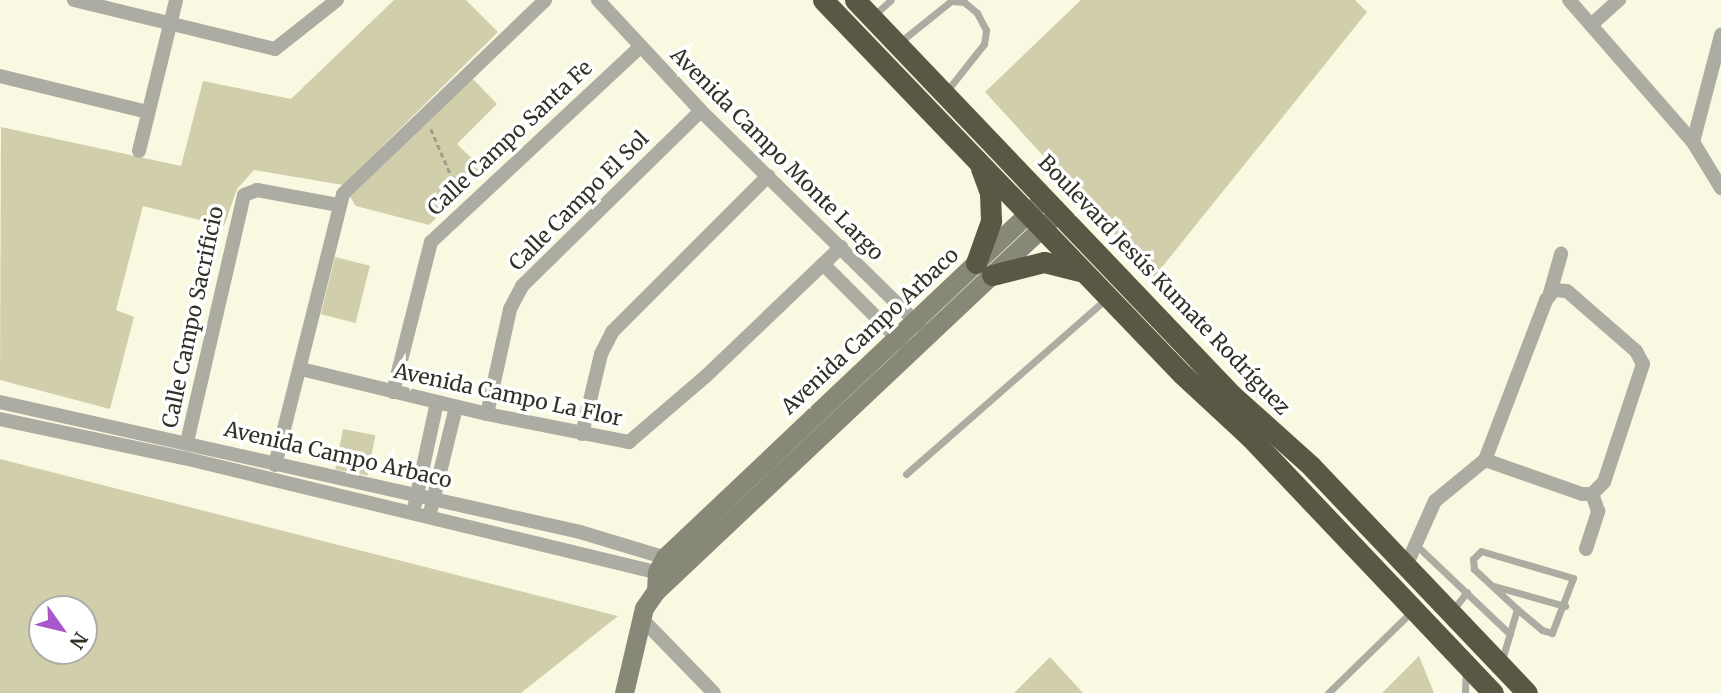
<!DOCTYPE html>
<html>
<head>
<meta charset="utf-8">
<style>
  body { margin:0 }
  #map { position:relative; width:1721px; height:693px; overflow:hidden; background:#f9f8e0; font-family:Merriweather,serif }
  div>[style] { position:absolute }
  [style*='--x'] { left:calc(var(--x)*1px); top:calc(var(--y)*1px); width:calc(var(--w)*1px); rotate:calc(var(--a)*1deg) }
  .green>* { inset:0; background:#d1cfab; transform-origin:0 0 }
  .path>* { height:2.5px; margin-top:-1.25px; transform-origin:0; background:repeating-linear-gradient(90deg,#9f9e8d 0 5px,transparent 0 8.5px) }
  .lane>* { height:7px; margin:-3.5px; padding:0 3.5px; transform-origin:3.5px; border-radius:3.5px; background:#acaca2 }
  .street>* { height:14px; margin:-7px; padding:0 7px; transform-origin:7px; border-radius:7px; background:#acaca2 }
  .secondary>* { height:19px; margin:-9.5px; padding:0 9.5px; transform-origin:9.5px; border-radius:9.5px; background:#888879 }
  .highway>* { height:21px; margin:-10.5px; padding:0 10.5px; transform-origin:10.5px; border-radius:10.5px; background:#595844 }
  span { translate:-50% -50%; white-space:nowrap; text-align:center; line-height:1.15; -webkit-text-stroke:7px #fff; paint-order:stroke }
  .street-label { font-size:21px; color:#323128 }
  .north { position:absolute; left:28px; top:595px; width:70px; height:70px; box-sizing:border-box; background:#fff; border:2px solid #adada9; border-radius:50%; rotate:124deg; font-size:19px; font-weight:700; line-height:28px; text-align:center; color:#323128 }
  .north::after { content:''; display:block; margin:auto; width:24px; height:32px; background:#a757c9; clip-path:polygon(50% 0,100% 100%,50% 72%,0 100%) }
</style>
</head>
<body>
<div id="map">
  <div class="green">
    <div style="clip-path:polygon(394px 0,466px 0,498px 32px,343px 185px,254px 170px,237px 189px,224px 226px,143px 206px,116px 310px,134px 317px,110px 409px,0 380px,1px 127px,181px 166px,203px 81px,291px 99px)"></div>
    <div style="clip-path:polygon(1081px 0,1355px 0,1367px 12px,1154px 277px,985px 92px)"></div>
    <div style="clip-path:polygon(472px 78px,497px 104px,457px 144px,484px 170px,429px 225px,356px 206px,350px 197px)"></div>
    <div style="left:335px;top:257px;width:36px;height:59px;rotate:14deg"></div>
    <div style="left:343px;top:429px;width:33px;height:41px;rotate:11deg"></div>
    <div style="clip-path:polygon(evenodd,0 459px,618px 616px,521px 693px,0 693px,0 459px,42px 609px,84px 609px,84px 651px,42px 651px,42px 609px)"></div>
    <div style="clip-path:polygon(1419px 656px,1434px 693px,1382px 693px)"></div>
    <div style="clip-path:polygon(1050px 657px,1083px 693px,1014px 693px)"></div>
  </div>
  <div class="path">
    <div style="--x:431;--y:129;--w:73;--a:66.6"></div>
  </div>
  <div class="lane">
    <div style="--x:872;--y:17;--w:25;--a:-42"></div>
    <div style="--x:900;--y:42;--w:65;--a:-38.8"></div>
    <div style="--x:951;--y:1;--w:13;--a:4"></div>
    <div style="--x:964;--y:2;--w:17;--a:40"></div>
    <div style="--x:977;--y:13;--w:19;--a:62"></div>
    <div style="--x:986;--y:30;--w:14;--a:98"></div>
    <div style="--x:984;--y:44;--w:63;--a:128.5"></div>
    <div style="--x:906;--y:474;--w:264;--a:-41.2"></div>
    <div style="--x:1415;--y:544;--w:131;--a:43.5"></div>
    <div style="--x:1494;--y:586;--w:74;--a:15.7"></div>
    <div style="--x:1452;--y:611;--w:24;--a:-52"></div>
    <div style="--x:1502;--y:660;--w:53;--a:-73.6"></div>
    <div style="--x:1517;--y:609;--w:59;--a:-137.1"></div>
    <div style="--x:1474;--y:569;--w:10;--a:-96"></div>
    <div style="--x:1473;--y:559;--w:11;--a:-45"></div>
    <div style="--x:1481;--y:551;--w:96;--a:16.4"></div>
    <div style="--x:1573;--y:578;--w:59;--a:110.9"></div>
    <div style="--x:1552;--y:633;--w:10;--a:-163"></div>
    <div style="--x:1542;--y:630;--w:33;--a:-140"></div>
    <div style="--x:1328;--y:693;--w:119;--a:-44.3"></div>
    <div style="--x:1465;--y:693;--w:23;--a:-88"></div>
  </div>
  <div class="street">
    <div style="--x:74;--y:0;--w:207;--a:13.7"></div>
    <div style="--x:275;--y:49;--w:79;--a:-38.3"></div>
    <div style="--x:598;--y:0;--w:151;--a:47.1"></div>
    <div style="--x:701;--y:111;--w:307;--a:44.5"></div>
    <div style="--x:1569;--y:0;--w:189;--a:48.9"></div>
    <div style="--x:1693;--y:142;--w:54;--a:58.7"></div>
    <div style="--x:1591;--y:25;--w:38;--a:-42"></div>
    <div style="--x:0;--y:76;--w:152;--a:13.7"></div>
    <div style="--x:1693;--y:142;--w:111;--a:-75.3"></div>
    <div style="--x:139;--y:151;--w:155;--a:-76.2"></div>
    <div style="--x:823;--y:264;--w:115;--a:45"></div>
    <div style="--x:1550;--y:293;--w:41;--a:-74.2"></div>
    <div style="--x:301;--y:369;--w:191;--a:13.6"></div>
    <div style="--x:487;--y:414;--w:145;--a:11.2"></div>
    <div style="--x:629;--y:442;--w:101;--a:-40.6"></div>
    <div style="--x:706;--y:376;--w:187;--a:-43.7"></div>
    <div style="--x:393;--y:392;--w:155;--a:-75.8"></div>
    <div style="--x:431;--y:242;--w:286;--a:-43"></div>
    <div style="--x:0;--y:402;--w:594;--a:12.63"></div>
    <div style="--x:580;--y:532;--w:97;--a:16.8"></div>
    <div style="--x:487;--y:414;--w:107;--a:-77.6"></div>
    <div style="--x:510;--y:309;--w:26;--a:-62"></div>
    <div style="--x:522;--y:286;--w:250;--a:-44.4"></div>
    <div style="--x:0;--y:419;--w:188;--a:12"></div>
    <div style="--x:184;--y:458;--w:497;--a:13.6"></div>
    <div style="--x:582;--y:434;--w:82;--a:-76.6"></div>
    <div style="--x:601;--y:354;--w:25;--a:-63"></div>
    <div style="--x:612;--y:332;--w:221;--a:-45"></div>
    <div style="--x:187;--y:442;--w:253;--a:-77"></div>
    <div style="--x:244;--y:195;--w:14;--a:-21"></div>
    <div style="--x:257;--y:190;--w:82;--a:10.5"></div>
    <div style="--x:275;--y:465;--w:279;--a:-75.9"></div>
    <div style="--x:343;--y:194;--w:280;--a:-43.8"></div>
    <div style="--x:415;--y:504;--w:104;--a:-77.8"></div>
    <div style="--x:431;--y:509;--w:105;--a:-76.2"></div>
    <div style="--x:1586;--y:549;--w:40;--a:-72"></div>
    <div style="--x:1598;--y:511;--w:18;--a:-109"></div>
    <div style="--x:1406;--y:566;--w:71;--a:-66"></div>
    <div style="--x:1435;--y:501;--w:65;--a:-39.4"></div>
    <div style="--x:1485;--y:460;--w:171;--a:-69.1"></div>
    <div style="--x:1546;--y:300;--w:13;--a:-51"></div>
    <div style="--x:1554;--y:290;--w:13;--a:4"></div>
    <div style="--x:1567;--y:291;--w:91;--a:41"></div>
    <div style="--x:1636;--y:351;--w:15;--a:62"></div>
    <div style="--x:1643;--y:364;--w:124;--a:108.3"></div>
    <div style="--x:1604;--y:482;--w:17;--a:135"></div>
    <div style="--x:1592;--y:494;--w:10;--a:180"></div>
    <div style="--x:1582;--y:494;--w:103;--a:-160.7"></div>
    <div style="--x:642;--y:619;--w:103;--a:45.8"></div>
  </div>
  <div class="secondary">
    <div style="--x:656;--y:591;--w:19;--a:-87"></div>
    <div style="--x:657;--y:572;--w:17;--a:-62"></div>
    <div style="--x:665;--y:557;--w:516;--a:-43.43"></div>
    <div style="--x:624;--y:693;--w:87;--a:-76.8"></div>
    <div style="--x:644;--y:608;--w:21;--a:-55"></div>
    <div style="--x:656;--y:591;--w:545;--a:-43.29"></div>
  </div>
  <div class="highway">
    <div style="--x:823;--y:0;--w:518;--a:46.17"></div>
    <div style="--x:1182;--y:374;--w:93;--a:42.8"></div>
    <div style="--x:1250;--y:437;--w:353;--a:46.5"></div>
    <div style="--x:855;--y:0;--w:546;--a:46.34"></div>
    <div style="--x:1232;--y:395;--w:106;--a:41.9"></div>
    <div style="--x:1311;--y:466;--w:313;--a:46.4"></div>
    <div style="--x:976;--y:263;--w:45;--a:-70.3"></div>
    <div style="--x:991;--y:221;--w:28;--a:-92"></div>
    <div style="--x:990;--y:193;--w:27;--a:-110"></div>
    <div style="--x:992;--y:275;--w:54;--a:-14"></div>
    <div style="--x:1044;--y:262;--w:38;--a:14"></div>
  </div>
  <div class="street-label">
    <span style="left:510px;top:138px;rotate:-43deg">Calle Campo Santa Fe</span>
    <span style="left:777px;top:154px;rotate:45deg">Avenida Campo Monte Largo</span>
    <span style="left:579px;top:201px;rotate:-45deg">Calle Campo El Sol</span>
    <span style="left:1164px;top:285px;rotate:46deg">Boulevard Jesús Kumate Rodríguez</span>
    <span style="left:193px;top:317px;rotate:-78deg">Calle Campo Sacrificio</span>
    <span style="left:870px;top:331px;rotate:-43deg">Avenida Campo Arbaco</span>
    <span style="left:508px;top:395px;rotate:12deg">Avenida Campo La Flor</span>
    <span style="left:338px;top:455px;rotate:13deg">Avenida Campo Arbaco</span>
  </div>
  <div class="north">N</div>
</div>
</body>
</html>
